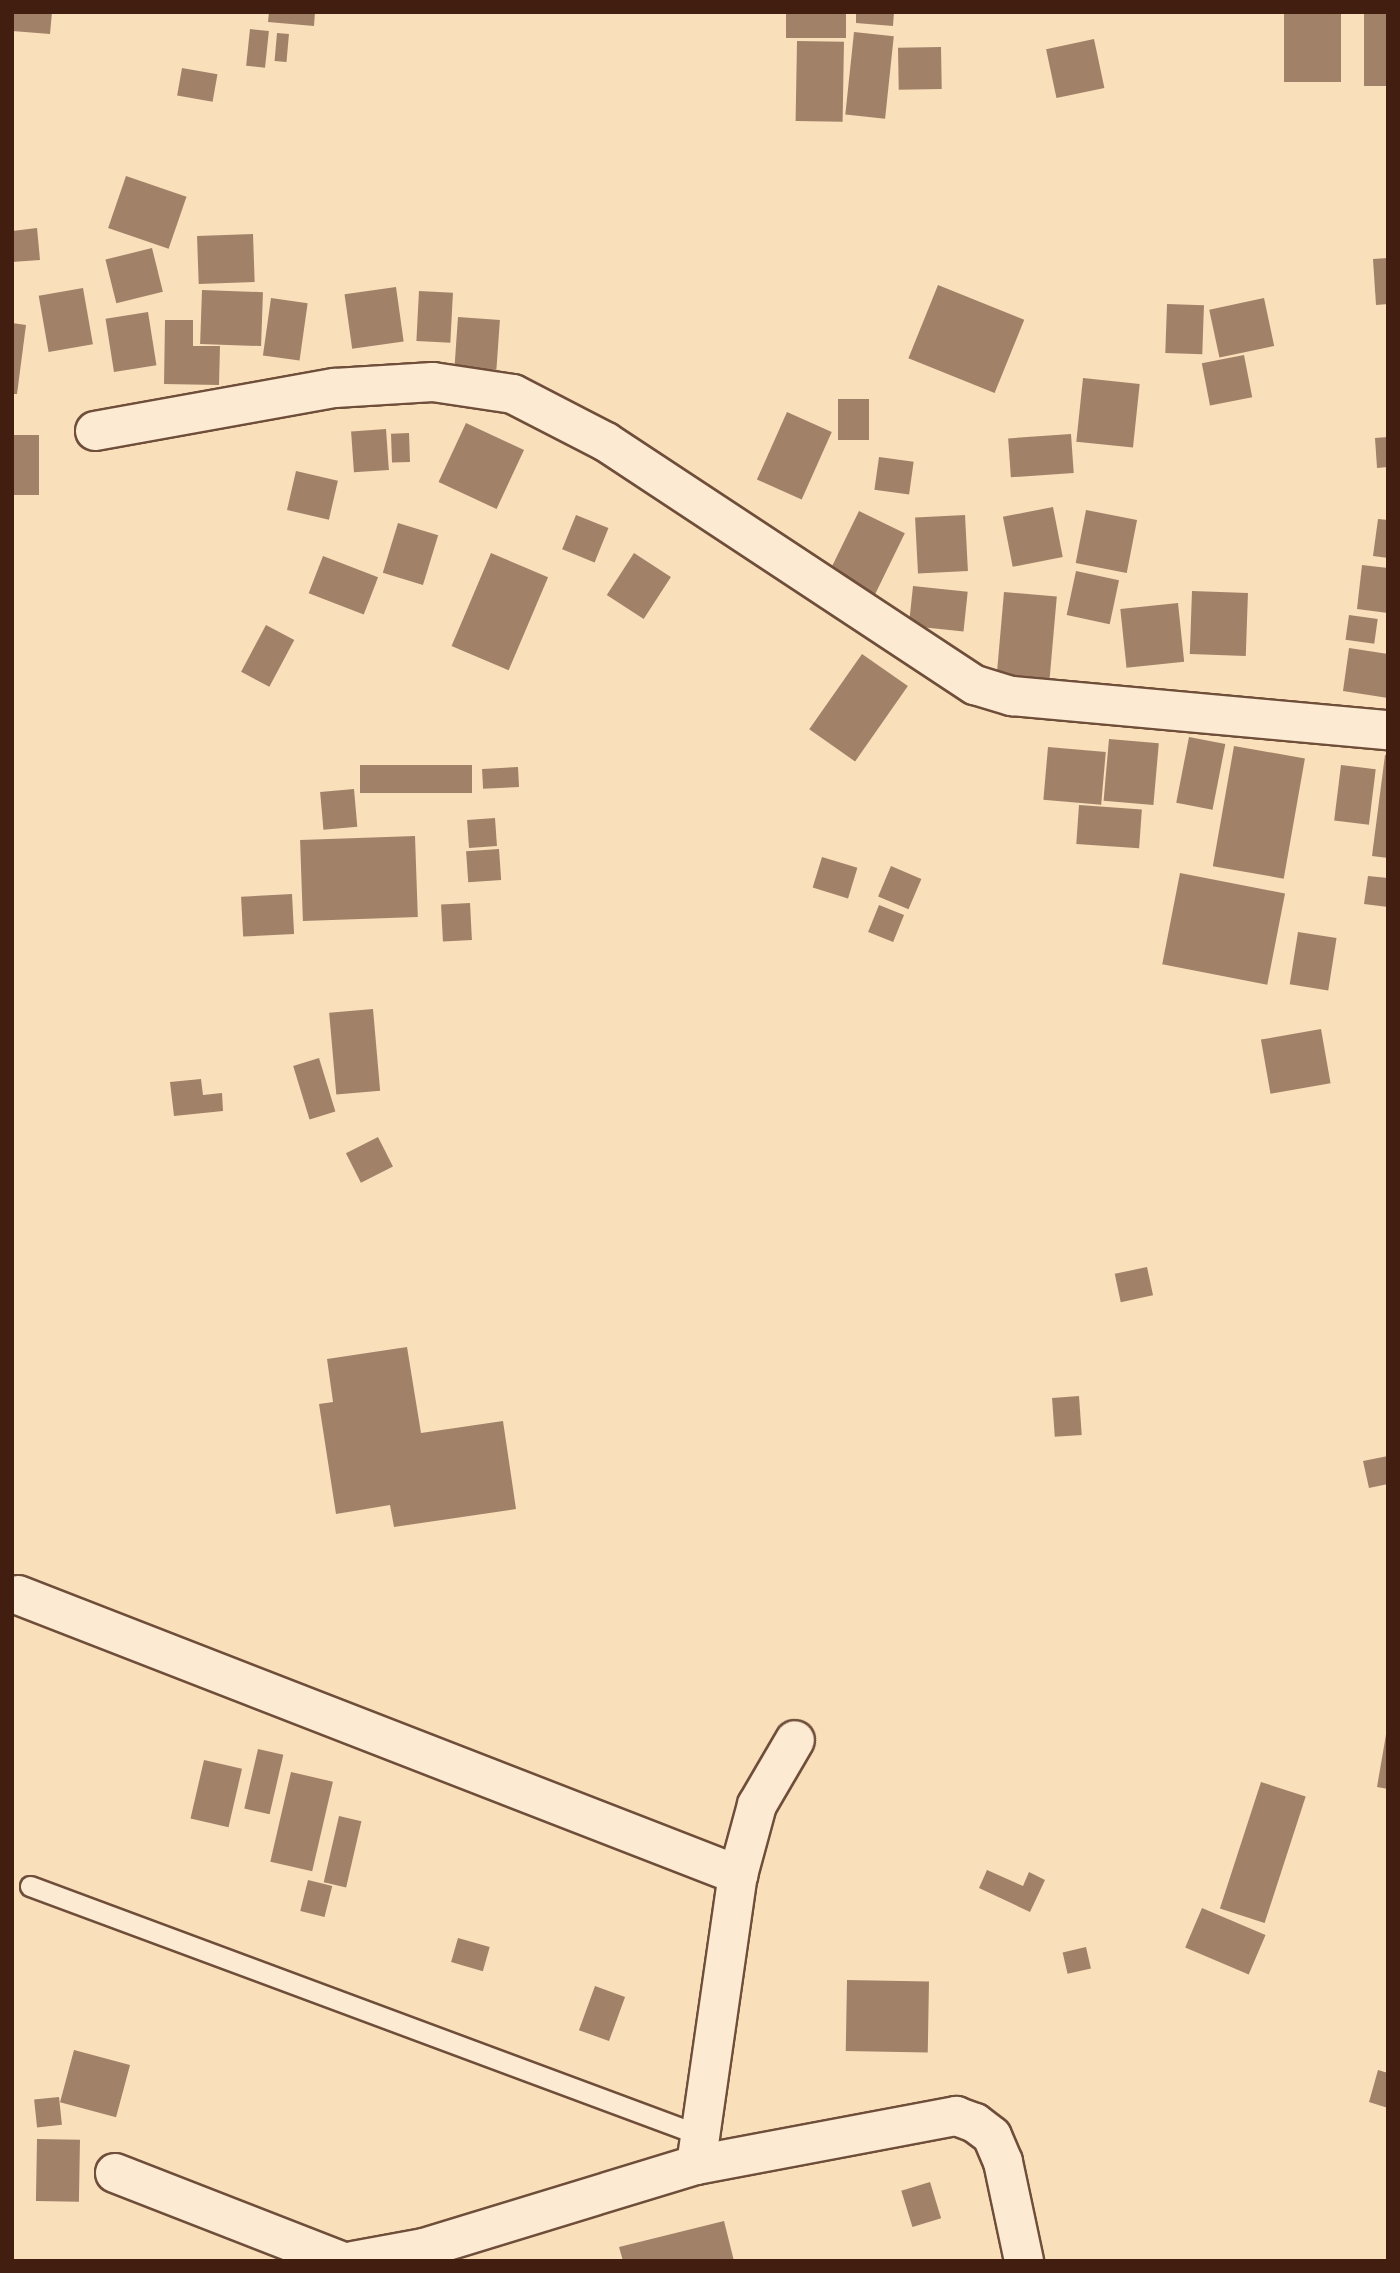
<!DOCTYPE html>
<html>
<head>
<meta charset="utf-8">
<style>
  body { margin:0 }
  #map { position:relative; width:1400px; height:2273px; overflow:hidden; background:#fadfbb; font-family:"EB Garamond",serif }
  div>[style] { position:absolute }
  [style*='--x'] { left:calc(var(--x)*1px); top:calc(var(--y)*1px); width:calc(var(--w)*1px); rotate:calc(var(--a)*1deg) }
  .building>* { inset:0; background:#a18268; transform-origin:0 0 }
  .roads { filter:drop-shadow(2px 0 #6f4e3a) drop-shadow(-2px 0 #6f4e3a) drop-shadow(0 2px #6f4e3a) drop-shadow(0 -2px #6f4e3a) }
  .lane>* { height:19px; margin:-9.5px; padding:0 9.5px; transform-origin:9.5px; border-radius:9.5px; background:#fcead3 }
  .street>* { height:38px; margin:-19px; padding:0 19px; transform-origin:19px; border-radius:19px; background:#fcead3 }
  span { translate:-50% -50%; white-space:nowrap; text-align:center; line-height:1.15; -webkit-text-stroke:5px #fcead3; paint-order:stroke }
  .frame { position:absolute; inset:0; border:14px solid #411e0f; pointer-events:none }
</style>
</head>
<body>
<div id="map">
  <div class="building">
    <div style="clip-path:polygon(12px 12px,52px 12px,50px 34px,12px 31px)"></div>
    <div style="clip-path:polygon(269px 12px,315px 12px,314px 26px,268px 22px)"></div>
    <div style="left:786px;top:12px;width:60px;height:26px"></div>
    <div style="clip-path:polygon(856px 12px,894px 12px,893px 26px,856px 23px)"></div>
    <div style="left:1284px;top:12px;width:57px;height:70px"></div>
    <div style="left:1364px;top:12px;width:24px;height:74px"></div>
    <div style="left:250px;top:29px;width:19px;height:37px;rotate:6deg"></div>
    <div style="left:854px;top:32px;width:40px;height:83px;rotate:6deg"></div>
    <div style="left:277px;top:33px;width:12px;height:28px;rotate:5deg"></div>
    <div style="left:1094px;top:39px;width:50px;height:49px;rotate:78deg"></div>
    <div style="left:797px;top:41px;width:47px;height:80px;rotate:1deg"></div>
    <div style="left:941px;top:47px;width:42px;height:43px;rotate:89deg"></div>
    <div style="left:182px;top:68px;width:36px;height:28px;rotate:10deg"></div>
    <div style="left:126px;top:176px;width:64px;height:55px;rotate:19deg"></div>
    <div style="clip-path:polygon(37px 228px,40px 260px,12px 262px,12px 231px)"></div>
    <div style="left:253px;top:234px;width:48px;height:56px;rotate:88deg"></div>
    <div style="left:152px;top:248px;width:45px;height:48px;rotate:76deg"></div>
    <div style="clip-path:polygon(1388px 258px,1388px 304px,1376px 305px,1373px 259px)"></div>
    <div style="left:938px;top:285px;width:93px;height:79px;rotate:22deg"></div>
    <div style="left:396px;top:287px;width:55px;height:52px;rotate:82deg"></div>
    <div style="left:83px;top:288px;width:57px;height:45px;rotate:80deg"></div>
    <div style="left:202px;top:290px;width:61px;height:54px;rotate:2deg"></div>
    <div style="left:419px;top:291px;width:34px;height:50px;rotate:3deg"></div>
    <div style="left:271px;top:298px;width:37px;height:58px;rotate:8deg"></div>
    <div style="left:1264px;top:298px;width:49px;height:56px;rotate:78deg"></div>
    <div style="left:1167px;top:304px;width:37px;height:49px;rotate:2deg"></div>
    <div style="left:148px;top:312px;width:54px;height:43px;rotate:81deg"></div>
    <div style="left:458px;top:317px;width:42px;height:50px;rotate:4deg"></div>
    <div style="clip-path:polygon(165px 320px,193px 320px,193px 346px,220px 346px,219px 385px,164px 384px)"></div>
    <div style="clip-path:polygon(12px 323px,26px 325px,17px 394px,12px 394px)"></div>
    <div style="left:1244px;top:355px;width:43px;height:43px;rotate:79deg"></div>
    <div style="left:1083px;top:378px;width:57px;height:64px;rotate:6deg"></div>
    <div style="left:838px;top:399px;width:31px;height:41px"></div>
    <div style="left:787px;top:412px;width:49px;height:74px;rotate:24deg"></div>
    <div style="left:466px;top:423px;width:64px;height:65px;rotate:25deg"></div>
    <div style="left:386px;top:429px;width:41px;height:35px;rotate:86deg"></div>
    <div style="left:409px;top:433px;width:29px;height:18px;rotate:88deg"></div>
    <div style="left:1071px;top:434px;width:39px;height:63px;rotate:86deg"></div>
    <div style="left:12px;top:435px;width:27px;height:60px"></div>
    <div style="clip-path:polygon(1388px 437px,1388px 467px,1377px 468px,1375px 438px)"></div>
    <div style="left:879px;top:457px;width:35px;height:33px;rotate:8deg"></div>
    <div style="left:296px;top:471px;width:43px;height:40px;rotate:13deg"></div>
    <div style="left:1053px;top:507px;width:51px;height:51px;rotate:79deg"></div>
    <div style="left:1086px;top:510px;width:52px;height:54px;rotate:11deg"></div>
    <div style="left:859px;top:511px;width:51px;height:69px;rotate:26deg"></div>
    <div style="left:576px;top:515px;width:35px;height:37px;rotate:22deg"></div>
    <div style="left:965px;top:515px;width:56px;height:50px;rotate:87deg"></div>
    <div style="clip-path:polygon(1378px 519px,1388px 520px,1388px 558px,1373px 556px)"></div>
    <div style="left:398px;top:523px;width:42px;height:52px;rotate:17deg"></div>
    <div style="left:491px;top:553px;width:62px;height:101px;rotate:23deg"></div>
    <div style="left:634px;top:553px;width:44px;height:50px;rotate:33deg"></div>
    <div style="left:323px;top:556px;width:59px;height:40px;rotate:21deg"></div>
    <div style="clip-path:polygon(1362px 565px,1388px 568px,1388px 613px,1357px 609px)"></div>
    <div style="left:1076px;top:571px;width:44px;height:45px;rotate:12deg"></div>
    <div style="left:913px;top:586px;width:55px;height:40px;rotate:6deg"></div>
    <div style="left:1192px;top:591px;width:56px;height:63px;rotate:2deg"></div>
    <div style="left:1004px;top:592px;width:53px;height:82px;rotate:5deg"></div>
    <div style="left:1178px;top:603px;width:59px;height:58px;rotate:84deg"></div>
    <div style="left:1349px;top:615px;width:29px;height:25px;rotate:8deg"></div>
    <div style="left:266px;top:625px;width:32px;height:53px;rotate:28deg"></div>
    <div style="clip-path:polygon(1349px 648px,1388px 654px,1388px 698px,1343px 691px)"></div>
    <div style="left:862px;top:654px;width:56px;height:92px;rotate:35deg"></div>
    <div style="left:1189px;top:737px;width:37px;height:67px;rotate:11deg"></div>
    <div style="left:1109px;top:739px;width:50px;height:62px;rotate:5deg"></div>
    <div style="left:1234px;top:746px;width:72px;height:122px;rotate:10deg"></div>
    <div style="left:1048px;top:747px;width:58px;height:53px;rotate:5deg"></div>
    <div style="clip-path:polygon(1385px 755px,1388px 755px,1388px 858px,1372px 856px)"></div>
    <div style="left:472px;top:765px;width:28px;height:112px;rotate:90deg"></div>
    <div style="left:1341px;top:765px;width:35px;height:56px;rotate:7deg"></div>
    <div style="left:518px;top:767px;width:20px;height:36px;rotate:87deg"></div>
    <div style="left:354px;top:789px;width:38px;height:34px;rotate:85deg"></div>
    <div style="left:1079px;top:805px;width:63px;height:39px;rotate:4deg"></div>
    <div style="left:495px;top:818px;width:28px;height:28px;rotate:86deg"></div>
    <div style="left:415px;top:836px;width:81px;height:115px;rotate:88deg"></div>
    <div style="left:499px;top:849px;width:31px;height:33px;rotate:86deg"></div>
    <div style="left:822px;top:857px;width:37px;height:32px;rotate:17deg"></div>
    <div style="left:891px;top:866px;width:33px;height:33px;rotate:23deg"></div>
    <div style="left:1180px;top:873px;width:107px;height:93px;rotate:11deg"></div>
    <div style="clip-path:polygon(1368px 876px,1388px 878px,1388px 907px,1364px 904px)"></div>
    <div style="left:292px;top:894px;width:40px;height:51px;rotate:87deg"></div>
    <div style="left:470px;top:903px;width:37px;height:29px;rotate:87deg"></div>
    <div style="left:879px;top:905px;width:27px;height:29px;rotate:22deg"></div>
    <div style="left:1298px;top:932px;width:39px;height:53px;rotate:9deg"></div>
    <div style="left:373px;top:1009px;width:82px;height:44px;rotate:85deg"></div>
    <div style="left:1321px;top:1029px;width:55px;height:61px;rotate:80deg"></div>
    <div style="left:319px;top:1058px;width:56px;height:27px;rotate:73deg"></div>
    <div style="clip-path:polygon(201px 1079px,203px 1095px,222px 1093px,223px 1111px,174px 1116px,170px 1082px)"></div>
    <div style="left:378px;top:1137px;width:33px;height:36px;rotate:63deg"></div>
    <div style="left:1147px;top:1267px;width:29px;height:33px;rotate:78deg"></div>
    <div style="clip-path:polygon(407px 1347px,421px 1433px,503px 1421px,516px 1509px,394px 1527px,390px 1505px,336px 1514px,319px 1404px,333px 1402px,327px 1359px)"></div>
    <div style="left:1079px;top:1396px;width:39px;height:27px;rotate:86deg"></div>
    <div style="clip-path:polygon(1388px 1456px,1388px 1484px,1369px 1488px,1363px 1461px)"></div>
    <div style="clip-path:polygon(1388px 1723px,1388px 1789px,1377px 1787px)"></div>
    <div style="left:258px;top:1749px;width:26px;height:61px;rotate:13deg"></div>
    <div style="left:204px;top:1760px;width:39px;height:60px;rotate:13deg"></div>
    <div style="left:291px;top:1772px;width:43px;height:92px;rotate:13deg"></div>
    <div style="left:1261px;top:1782px;width:47px;height:133px;rotate:18deg"></div>
    <div style="left:339px;top:1816px;width:23px;height:68px;rotate:13deg"></div>
    <div style="clip-path:polygon(987px 1870px,1023px 1886px,1029px 1872px,1045px 1880px,1030px 1912px,979px 1888px)"></div>
    <div style="left:308px;top:1880px;width:25px;height:32px;rotate:14deg"></div>
    <div style="left:1202px;top:1908px;width:69px;height:43px;rotate:23deg"></div>
    <div style="left:458px;top:1938px;width:33px;height:25px;rotate:16deg"></div>
    <div style="left:1086px;top:1947px;width:22px;height:24px;rotate:77deg"></div>
    <div style="left:847px;top:1980px;width:82px;height:71px;rotate:1deg"></div>
    <div style="left:595px;top:1986px;width:32px;height:47px;rotate:20deg"></div>
    <div style="left:74px;top:2050px;width:58px;height:54px;rotate:15deg"></div>
    <div style="clip-path:polygon(1378px 2070px,1388px 2073px,1388px 2108px,1369px 2102px)"></div>
    <div style="left:59px;top:2097px;width:28px;height:25px;rotate:84deg"></div>
    <div style="left:37px;top:2139px;width:43px;height:62px;rotate:1deg"></div>
    <div style="left:930px;top:2182px;width:38px;height:30px;rotate:73deg"></div>
    <div style="clip-path:polygon(724px 2221px,734px 2261px,623px 2261px,619px 2247px)"></div>
  </div>
  <div class="roads">
    <div class="lane">
      <div style="--x:30;--y:1886;--w:715;--a:20.39"></div>
    </div>
    <div class="street">
      <div style="--x:95;--y:431;--w:244;--a:-10.2"></div>
      <div style="--x:335;--y:388;--w:98;--a:-3.5"></div>
      <div style="--x:433;--y:382;--w:81;--a:8.5"></div>
      <div style="--x:513;--y:394;--w:105;--a:27.3"></div>
      <div style="--x:606;--y:442;--w:442;--a:33.4"></div>
      <div style="--x:975;--y:685;--w:39;--a:17"></div>
      <div style="--x:1012;--y:696;--w:378;--a:5.2"></div>
      <div style="--x:18;--y:1595;--w:773;--a:21.25"></div>
      <div style="--x:696;--y:2165;--w:293;--a:-81.8"></div>
      <div style="--x:738;--y:1875;--w:73;--a:-74.8"></div>
      <div style="--x:757;--y:1805;--w:75;--a:-59.7"></div>
      <div style="--x:115;--y:2173;--w:243;--a:21.3"></div>
      <div style="--x:353;--y:2261;--w:72;--a:-10.4"></div>
      <div style="--x:424;--y:2248;--w:284;--a:-17"></div>
      <div style="--x:696;--y:2165;--w:265;--a:-10.7"></div>
      <div style="--x:956;--y:2116;--w:20;--a:20"></div>
      <div style="--x:975;--y:2123;--w:21;--a:37"></div>
      <div style="--x:992;--y:2136;--w:28;--a:67"></div>
      <div style="--x:1003;--y:2162;--w:101;--a:78"></div>
    </div>
  </div>
  <div class="frame"></div>
</div>
</body>
</html>
